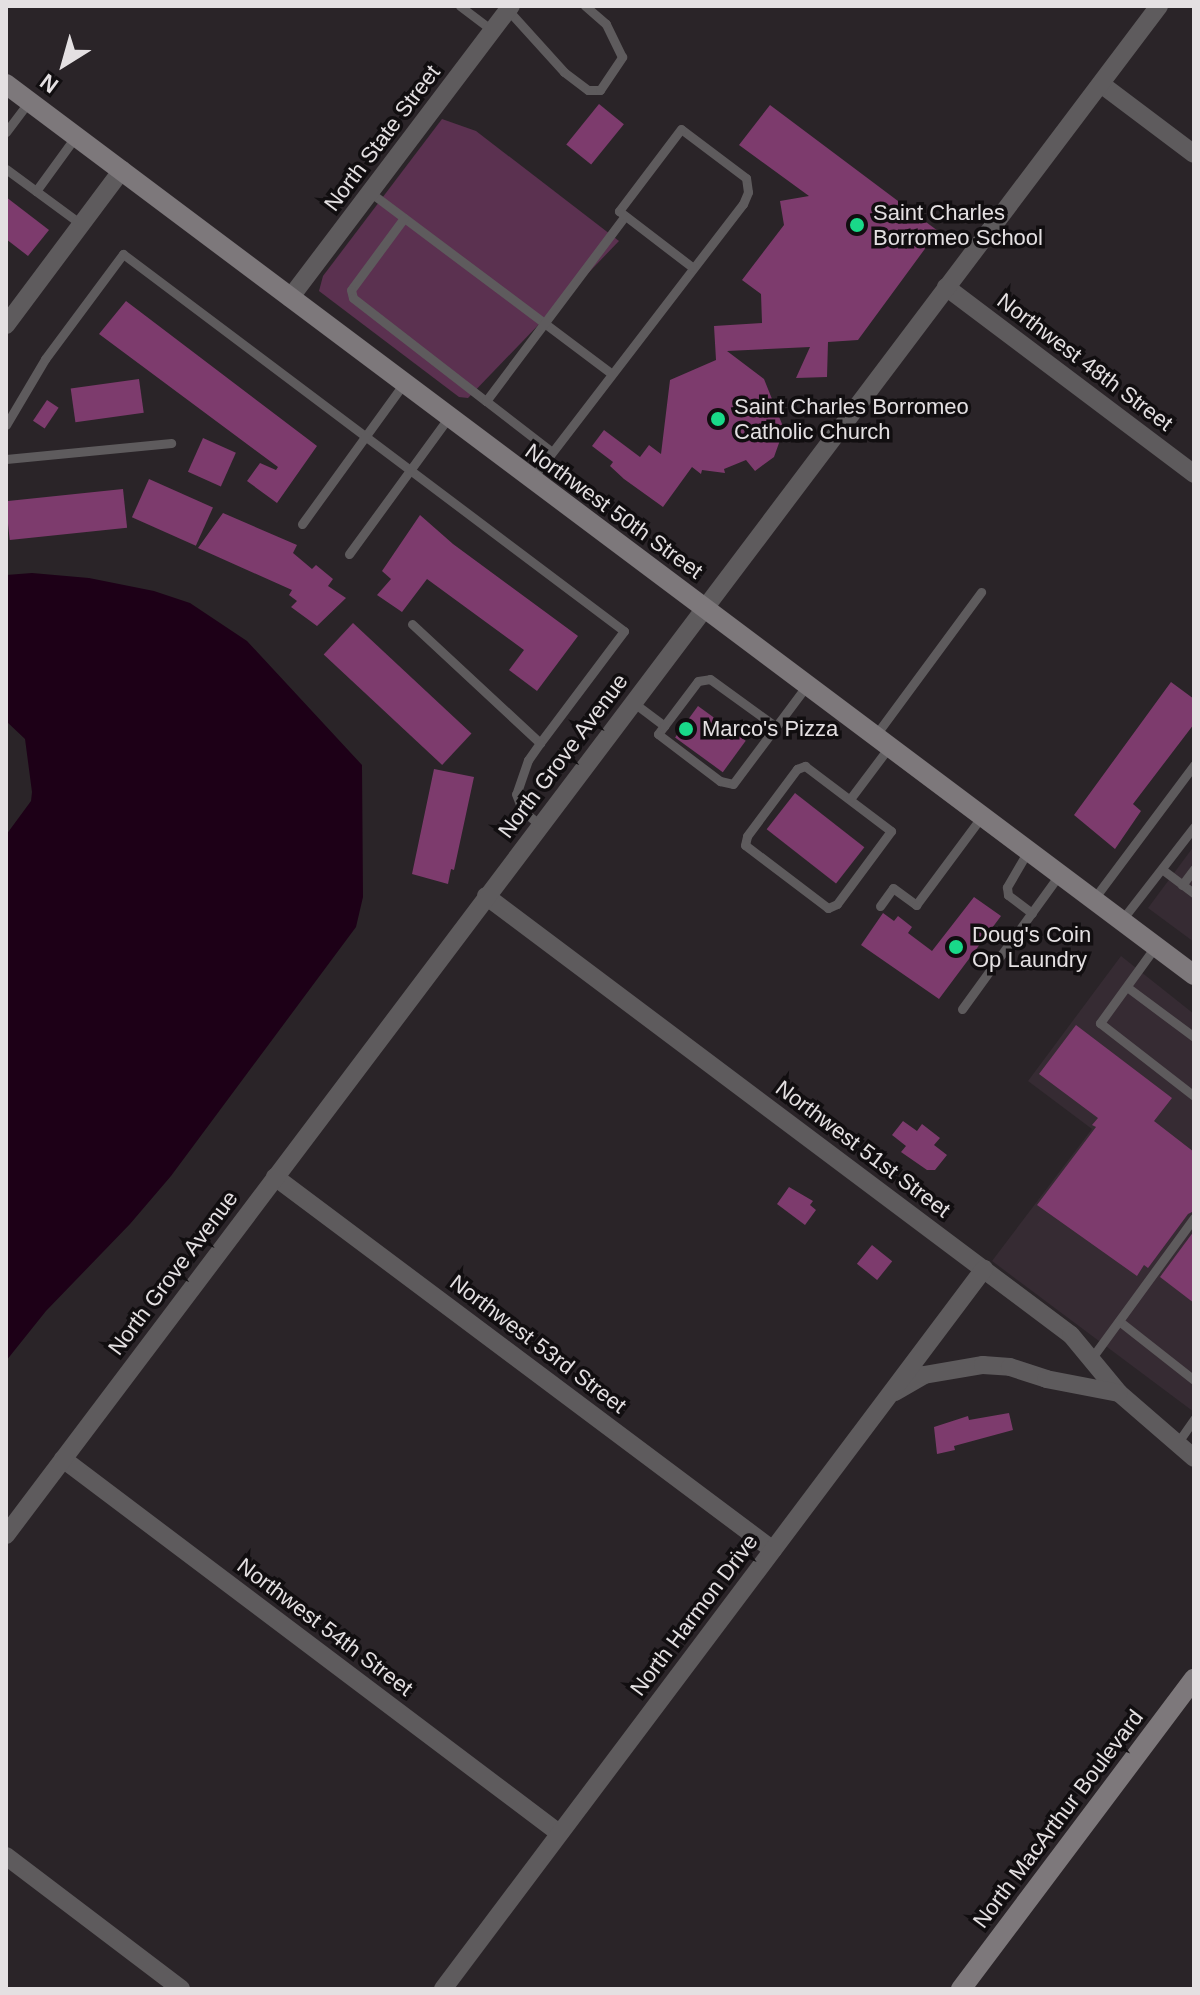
<!DOCTYPE html>
<html>
<head>
<meta charset="utf-8">
<style>
  body { margin:0 }
  #map { position:relative; width:1200px; height:1995px; overflow:hidden; background:#2a2428; font-family:Arial,sans-serif }
  div>[style] { position:absolute }
  [style*='--x'] { left:calc(var(--x)*1px); top:calc(var(--y)*1px); width:calc(var(--w)*1px); rotate:calc(var(--a)*1deg) }
  .built>* { inset:0; background:#362b33 }
  .green>* { inset:0; background:#5b3150 }
  .water>* { inset:0; background:#1d0017 }
  .building>* { inset:0; background:#7d3b6d; transform-origin:0 0 }
  .service>* { height:9px; margin:-4.5px; padding:0 4.5px; transform-origin:4.5px; border-radius:4.5px; background:#5e5b5d }
  .minor>* { height:18px; margin:-9px; padding:0 9px; transform-origin:9px; border-radius:9px; background:#5e5b5d }
  .secondary>* { height:20px; margin:-10px; padding:0 10px; transform-origin:10px; border-radius:10px; background:#7d787b }
  .dots>* { width:22px; height:22px; translate:-50% -50%; box-sizing:border-box; border:4px solid #110e10; border-radius:50% }
  span { translate:-50% -50%; white-space:nowrap; text-align:center; line-height:1.15; -webkit-text-stroke:7px #110e10; paint-order:stroke }
  .street-label { font-size:22px; color:#e4e0e2 }
  .poi-label { font-size:22px; color:#e4e0e2 }
  .left { translate:0 -50%; text-align:left }
  .frame { position:absolute; inset:0; border:8px solid #e4e0e2; pointer-events:none }
  .north { position:absolute; left:24px; top:24px; width:80px; height:80px; -webkit-text-stroke:6px #110e10; paint-order:stroke; rotate:217deg; font-size:22px; font-weight:700; line-height:32px; text-align:center; color:#e4e0e2 }
  .north::after { content:''; display:block; margin:auto; width:28px; height:36px; background:#e4e0e2; clip-path:polygon(50% 0,100% 100%,50% 72%,0 100%) }
</style>
</head>
<body>
<div id="map">
  <div class="built">
    <div style="clip-path:polygon(1194px 846px,1194px 942px,1148px 908px)"></div>
    <div style="clip-path:polygon(1121px 956px,1194px 1014px,1194px 1412px,992px 1261px,1092px 1129px,1028px 1081px)"></div>
  </div>
  <div class="green">
    <div style="clip-path:polygon(442px 119px,476px 131px,619px 241px,468px 398px,459px 397px,319px 291px,323px 276px)"></div>
  </div>
  <div class="water">
    <div style="clip-path:polygon(32px 573px,89px 578px,154px 591px,190px 603px,247px 641px,362px 765px,363px 897px,356px 927px,171px 1176px,130px 1224px,46px 1311px,6px 1361px,6px 835px,31px 801px,32px 792px,25px 739px,6px 721px,6px 575px)"></div>
  </div>
  <div class="building">
    <div style="left:599px;top:104px;width:32px;height:52px;rotate:39deg"></div>
    <div style="clip-path:polygon(770px 105px,938px 231px,858px 340px,828px 342px,827px 377px,796px 378px,810px 347px,727px 351px,764px 379px,784px 429px,774px 457px,755px 471px,746px 460px,724px 469px,725px 473px,702px 470px,701px 474px,692px 467px,663px 507px,624px 479px,610px 466px,613px 462px,592px 446px,604px 430px,640px 457px,649px 445px,661px 454px,670px 380px,716px 360px,714px 326px,762px 323px,761px 294px,742px 280px,784px 225px,780px 201px,809px 196px,739px 145px)"></div>
    <div style="clip-path:polygon(6px 197px,49px 230px,28px 256px,6px 239px)"></div>
    <div style="clip-path:polygon(126px 301px,317px 446px,277px 503px,247px 481px,260px 463px,276px 470px,278px 467px,99px 334px)"></div>
    <div style="left:139px;top:379px;width:34px;height:69px;rotate:82deg"></div>
    <div style="left:47px;top:400px;width:14px;height:25px;rotate:34deg"></div>
    <div style="left:203px;top:438px;width:36px;height:37px;rotate:24deg"></div>
    <div style="left:149px;top:479px;width:70px;height:42px;rotate:24deg"></div>
    <div style="left:123px;top:489px;width:39px;height:118px;rotate:84deg"></div>
    <div style="clip-path:polygon(223px 513px,297px 545px,293px 553px,312px 569px,316px 565px,333px 579px,328px 586px,346px 598px,317px 626px,291px 607px,297px 601px,289px 595px,292px 590px,198px 548px)"></div>
    <div style="clip-path:polygon(420px 515px,453px 544px,578px 636px,537px 691px,509px 670px,524px 650px,427px 579px,402px 612px,377px 595px,391px 579px,382px 571px)"></div>
    <div style="left:353px;top:623px;width:162px;height:43px;rotate:43deg"></div>
    <div style="clip-path:polygon(1171px 682px,1194px 699px,1194px 724px,1133px 804px,1141px 811px,1115px 849px,1074px 815px)"></div>
    <div style="left:698px;top:706px;width:59px;height:39px;rotate:36deg"></div>
    <div style="clip-path:polygon(434px 769px,474px 777px,454px 870px,451px 869px,448px 884px,412px 874px)"></div>
    <div style="left:795px;top:793px;width:88px;height:46px;rotate:38deg"></div>
    <div style="clip-path:polygon(974px 897px,1001px 916px,939px 999px,861px 945px,883px 913px,894px 921px,898px 916px,912px 927px,908px 933px,932px 951px)"></div>
    <div style="clip-path:polygon(1076px 1025px,1172px 1098px,1154px 1121px,1194px 1152px,1194px 1211px,1188px 1214px,1148px 1268px,1144px 1265px,1137px 1276px,1037px 1205px,1096px 1127px,1092px 1125px,1098px 1118px,1039px 1074px)"></div>
    <div style="clip-path:polygon(903px 1121px,917px 1131px,922px 1124px,940px 1138px,934px 1145px,947px 1155px,935px 1170px,927px 1170px,901px 1152px,906px 1146px,892px 1135px)"></div>
    <div style="clip-path:polygon(789px 1187px,813px 1201px,810px 1205px,816px 1210px,805px 1225px,777px 1204px)"></div>
    <div style="clip-path:polygon(1194px 1231px,1194px 1303px,1160px 1277px)"></div>
    <div style="left:872px;top:1245px;width:26px;height:24px;rotate:39deg"></div>
    <div style="clip-path:polygon(1009px 1413px,1013px 1430px,954px 1446px,955px 1450px,937px 1454px,934px 1427px,968px 1416px,969px 1420px)"></div>
  </div>
  <div class="service">
    <div style="--x:460;--y:6;--w:41;--a:37.1"></div>
    <div style="--x:508;--y:10;--w:84;--a:47.9"></div>
    <div style="--x:564;--y:72;--w:30;--a:37"></div>
    <div style="--x:588;--y:90;--w:12;--a:0"></div>
    <div style="--x:600;--y:90;--w:40;--a:-56"></div>
    <div style="--x:622;--y:57;--w:37;--a:-116"></div>
    <div style="--x:606;--y:24;--w:28;--a:-139"></div>
    <div style="--x:6;--y:132;--w:39;--a:-53"></div>
    <div style="--x:6;--y:169;--w:93;--a:36.3"></div>
    <div style="--x:36;--y:191;--w:68;--a:-54"></div>
    <div style="--x:371;--y:193;--w:300;--a:36.9"></div>
    <div style="--x:404;--y:218;--w:89;--a:126.4"></div>
    <div style="--x:351;--y:290;--w:8;--a:76"></div>
    <div style="--x:353;--y:298;--w:168;--a:37.8"></div>
    <div style="--x:6;--y:425;--w:77;--a:-59.4"></div>
    <div style="--x:45;--y:359;--w:131;--a:-53.4"></div>
    <div style="--x:123;--y:254;--w:627;--a:36.96"></div>
    <div style="--x:624;--y:631;--w:140;--a:126.9"></div>
    <div style="--x:552;--y:452;--w:83;--a:-142.3"></div>
    <div style="--x:486;--y:401;--w:231;--a:-53.1"></div>
    <div style="--x:6;--y:459;--w:166;--a:-5.5"></div>
    <div style="--x:531;--y:480;--w:348;--a:-52.5"></div>
    <div style="--x:743;--y:204;--w:13;--a:-67"></div>
    <div style="--x:748;--y:192;--w:14;--a:-98"></div>
    <div style="--x:746;--y:178;--w:81;--a:-143"></div>
    <div style="--x:681;--y:129;--w:103;--a:127.1"></div>
    <div style="--x:619;--y:211;--w:92;--a:37.5"></div>
    <div style="--x:302;--y:524;--w:174;--a:-54.1"></div>
    <div style="--x:349;--y:554;--w:170;--a:-53.9"></div>
    <div style="--x:412;--y:624;--w:175;--a:42.9"></div>
    <div style="--x:540;--y:743;--w:21;--a:125"></div>
    <div style="--x:528;--y:760;--w:36;--a:109"></div>
    <div style="--x:516;--y:794;--w:17;--a:69"></div>
    <div style="--x:522;--y:810;--w:25;--a:40"></div>
    <div style="--x:634;--y:703;--w:38;--a:37"></div>
    <div style="--x:664;--y:726;--w:10;--a:127"></div>
    <div style="--x:658;--y:734;--w:78;--a:37.2"></div>
    <div style="--x:720;--y:781;--w:13;--a:13"></div>
    <div style="--x:733;--y:784;--w:124;--a:-53.2"></div>
    <div style="--x:664;--y:726;--w:56;--a:-52.9"></div>
    <div style="--x:698;--y:681;--w:12;--a:-9"></div>
    <div style="--x:710;--y:679;--w:80;--a:35.9"></div>
    <div style="--x:875;--y:736;--w:179;--a:-53.6"></div>
    <div style="--x:805;--y:766;--w:108;--a:37.1"></div>
    <div style="--x:891;--y:831;--w:91;--a:126.5"></div>
    <div style="--x:837;--y:904;--w:10;--a:156"></div>
    <div style="--x:828;--y:908;--w:104;--a:-142.8"></div>
    <div style="--x:745;--y:845;--w:9;--a:-77"></div>
    <div style="--x:747;--y:836;--w:84;--a:-53.3"></div>
    <div style="--x:797;--y:769;--w:9;--a:-21"></div>
    <div style="--x:850;--y:799;--w:65;--a:-53.1"></div>
    <div style="--x:1028;--y:851;--w:42;--a:120.3"></div>
    <div style="--x:1007;--y:887;--w:8;--a:83"></div>
    <div style="--x:1008;--y:895;--w:30;--a:37"></div>
    <div style="--x:1163;--y:870;--w:39;--a:37"></div>
    <div style="--x:1182;--y:885;--w:20;--a:-53"></div>
    <div style="--x:1093;--y:900;--w:169;--a:-53.2"></div>
    <div style="--x:880;--y:906;--w:22;--a:-54"></div>
    <div style="--x:893;--y:888;--w:29;--a:36"></div>
    <div style="--x:916;--y:905;--w:111;--a:-53.4"></div>
    <div style="--x:1121;--y:921;--w:119;--a:-52.2"></div>
    <div style="--x:1155;--y:947;--w:94;--a:125.9"></div>
    <div style="--x:1100;--y:1023;--w:119;--a:37.8"></div>
    <div style="--x:1127;--y:987;--w:84;--a:36.7"></div>
    <div style="--x:962;--y:1009;--w:165;--a:-54.1"></div>
    <div style="--x:1119;--y:1321;--w:95;--a:38.2"></div>
    <div style="--x:1091;--y:1359;--w:175;--a:-53.9"></div>
    <div style="--x:1176;--y:1445;--w:32;--a:-55"></div>
  </div>
  <div class="minor">
    <div style="--x:1101;--y:84;--w:116;--a:37"></div>
    <div style="--x:946;--y:287;--w:311;--a:37"></div>
    <div style="--x:290;--y:298;--w:366;--a:-52.9"></div>
    <div style="--x:6;--y:325;--w:194;--a:-53.2"></div>
    <div style="--x:486;--y:896;--w:731;--a:36.89"></div>
    <div style="--x:1071;--y:1335;--w:75;--a:50.4"></div>
    <div style="--x:1119;--y:1393;--w:99;--a:40.9"></div>
    <div style="--x:275;--y:1177;--w:622;--a:36.83"></div>
    <div style="--x:895;--y:1392;--w:34;--a:-30"></div>
    <div style="--x:924;--y:1375;--w:60;--a:-9.6"></div>
    <div style="--x:983;--y:1365;--w:27;--a:4"></div>
    <div style="--x:1010;--y:1367;--w:38;--a:18"></div>
    <div style="--x:1046;--y:1379;--w:74;--a:10.9"></div>
    <div style="--x:63;--y:1459;--w:621;--a:37.02"></div>
    <div style="--x:6;--y:1535;--w:1915;--a:-52.98"></div>
    <div style="--x:6;--y:1856;--w:220;--a:37.2"></div>
    <div style="--x:443;--y:1989;--w:901;--a:-53.08"></div>
  </div>
  <div class="secondary">
    <div style="--x:6;--y:84;--w:1485;--a:36.87"></div>
    <div style="--x:961;--y:1989;--w:388;--a:-53.1"></div>
  </div>
  <div class="dots">
    <div style="left:857px;top:225px;background:#19d989"></div>
    <div style="left:718px;top:419px;background:#19d989"></div>
    <div style="left:686px;top:729px;background:#19d989"></div>
    <div style="left:956px;top:947px;background:#19d989"></div>
  </div>
  <div class="street-label">
    <span style="left:382px;top:138px;rotate:-53deg">North State Street</span>
    <span style="left:1085px;top:362px;rotate:37deg">Northwest 48th Street</span>
    <span style="left:614px;top:511px;rotate:36deg">Northwest 50th Street</span>
    <span style="left:563px;top:756px;rotate:-53deg">North Grove Avenue</span>
    <span style="left:863px;top:1149px;rotate:37deg">Northwest 51st Street</span>
    <span style="left:173px;top:1273px;rotate:-53deg">North Grove Avenue</span>
    <span style="left:538px;top:1344px;rotate:37deg">Northwest 53rd Street</span>
    <span style="left:694px;top:1615px;rotate:-53deg">North Harmon Drive</span>
    <span style="left:325px;top:1627px;rotate:37deg">Northwest 54th Street</span>
    <span style="left:1058px;top:1819px;rotate:-53deg">North MacArthur Boulevard</span>
  </div>
  <div class="poi-label">
    <span class="left" style="left:873px;top:225px">Saint Charles<br>Borromeo School</span>
    <span class="left" style="left:734px;top:419px">Saint Charles Borromeo<br>Catholic Church</span>
    <span class="left" style="left:702px;top:729px">Marco's Pizza</span>
    <span class="left" style="left:972px;top:947px">Doug's Coin<br>Op Laundry</span>
  </div>
  <div class="frame"></div>
  <div class="north">N</div>
</div>
</body>
</html>
